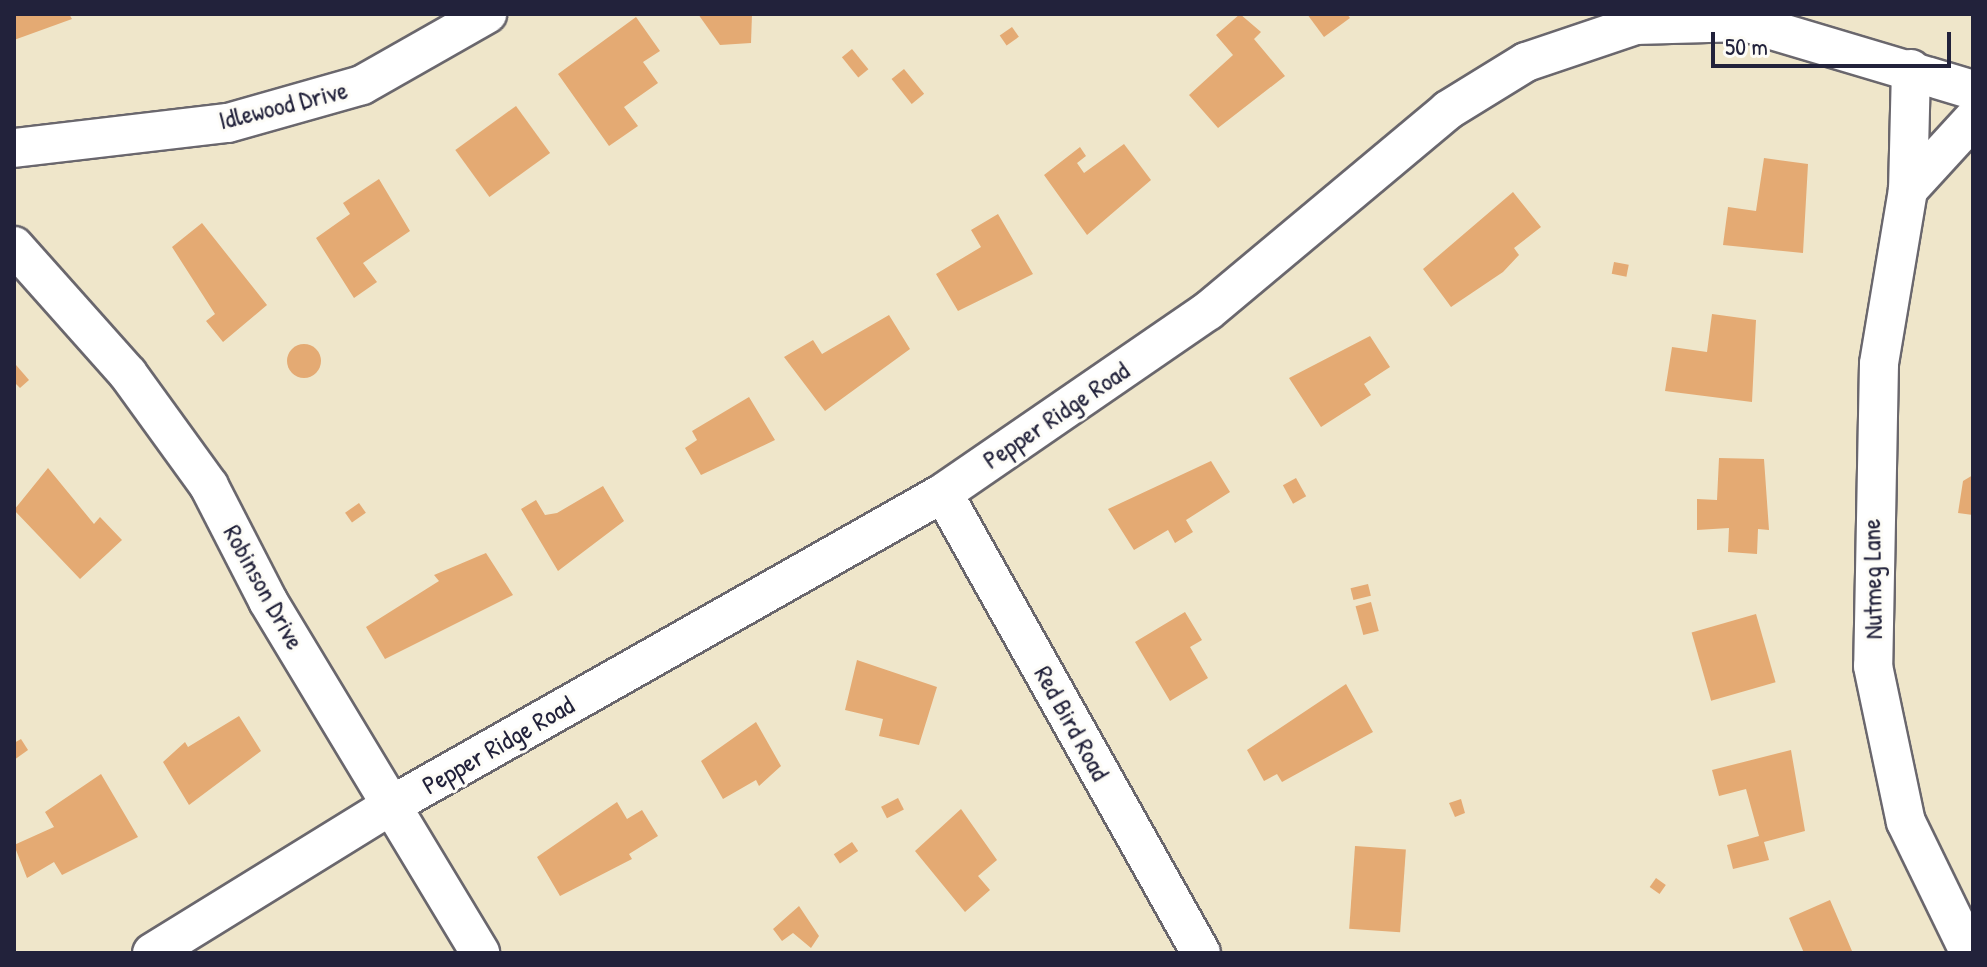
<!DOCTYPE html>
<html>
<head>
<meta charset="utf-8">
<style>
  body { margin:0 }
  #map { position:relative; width:1987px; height:967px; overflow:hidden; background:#efe6ca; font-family:"Patrick Hand",sans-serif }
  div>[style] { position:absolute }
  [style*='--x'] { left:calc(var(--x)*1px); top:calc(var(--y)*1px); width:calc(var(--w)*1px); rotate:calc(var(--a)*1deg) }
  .building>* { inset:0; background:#e4aa73; transform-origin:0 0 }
  .round { border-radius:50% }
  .roads { filter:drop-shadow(2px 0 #6a676d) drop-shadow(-2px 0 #6a676d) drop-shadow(0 2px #6a676d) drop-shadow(0 -2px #6a676d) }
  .minor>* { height:38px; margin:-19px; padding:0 19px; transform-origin:19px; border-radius:19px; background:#fff }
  span { translate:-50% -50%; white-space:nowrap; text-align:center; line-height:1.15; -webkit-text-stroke:6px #fdfcf7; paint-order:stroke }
  .street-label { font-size:26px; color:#22223b }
  .frame { position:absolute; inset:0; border:16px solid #22223b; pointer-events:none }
  .scale { position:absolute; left:1711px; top:32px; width:240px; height:36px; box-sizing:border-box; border:4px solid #22223b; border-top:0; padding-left:10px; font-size:24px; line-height:28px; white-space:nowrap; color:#22223b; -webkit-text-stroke:6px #fdfcf7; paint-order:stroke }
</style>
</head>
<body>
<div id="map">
  <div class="building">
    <div style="clip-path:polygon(14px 14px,69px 14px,72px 19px,14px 40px)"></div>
    <div style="clip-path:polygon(698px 14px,752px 14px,751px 43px,720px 45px)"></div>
    <div style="clip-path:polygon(1240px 14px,1261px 32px,1254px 39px,1285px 76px,1218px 128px,1189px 95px,1233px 55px,1216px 35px)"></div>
    <div style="clip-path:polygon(1307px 14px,1347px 14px,1350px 18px,1324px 37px)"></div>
    <div style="clip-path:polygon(636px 17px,660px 51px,643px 62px,658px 83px,624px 107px,638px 126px,609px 146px,558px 74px)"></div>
    <div style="left:1012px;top:27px;width:12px;height:15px;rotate:55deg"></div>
    <div style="left:852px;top:49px;width:26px;height:13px;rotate:51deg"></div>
    <div style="left:904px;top:69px;width:32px;height:16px;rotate:51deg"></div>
    <div style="left:516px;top:106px;width:58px;height:75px;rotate:54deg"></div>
    <div style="clip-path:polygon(1124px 144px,1151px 180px,1087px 235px,1044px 175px,1080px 147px,1086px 156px,1077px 163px,1084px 173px)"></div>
    <div style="clip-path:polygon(1764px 158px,1808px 164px,1803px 253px,1723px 245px,1728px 207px,1756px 211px)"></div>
    <div style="clip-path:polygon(379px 179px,410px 231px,363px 263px,377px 282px,354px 298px,316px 238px,350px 214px,343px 203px)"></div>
    <div style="clip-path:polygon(1513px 192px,1541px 227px,1514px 248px,1519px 255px,1503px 272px,1451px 307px,1423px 269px)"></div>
    <div style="clip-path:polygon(998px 214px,1033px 274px,958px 311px,936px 274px,981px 247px,971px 230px)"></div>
    <div style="clip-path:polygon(202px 223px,267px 305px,223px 342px,206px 321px,215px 314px,172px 247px)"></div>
    <div style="left:1614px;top:262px;width:15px;height:12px;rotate:11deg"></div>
    <div style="clip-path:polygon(1712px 314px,1756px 320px,1752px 402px,1665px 391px,1672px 347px,1707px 352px)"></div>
    <div style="clip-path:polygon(889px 315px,910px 349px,825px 411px,784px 357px,813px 340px,822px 354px)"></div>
    <div style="clip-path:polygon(1370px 336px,1390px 367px,1364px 384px,1371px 395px,1321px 427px,1289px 378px)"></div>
    <div class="round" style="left:287px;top:344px;width:34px;height:34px"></div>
    <div style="clip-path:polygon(16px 365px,29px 380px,20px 388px,14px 382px)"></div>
    <div style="clip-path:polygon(749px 397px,775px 440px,701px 475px,685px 448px,697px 440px,692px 431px)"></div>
    <div style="clip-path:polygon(1719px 458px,1764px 459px,1769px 530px,1758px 529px,1757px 554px,1728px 552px,1729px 528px,1697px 530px,1697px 499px,1717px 500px)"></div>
    <div style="clip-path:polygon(1211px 461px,1230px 492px,1186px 520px,1193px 532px,1175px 543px,1168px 530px,1134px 550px,1108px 509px)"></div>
    <div style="clip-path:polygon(48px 468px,94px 524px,100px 517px,122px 540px,80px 579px,14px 510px)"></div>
    <div style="clip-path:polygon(1973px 475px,1973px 515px,1958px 513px,1963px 481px)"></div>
    <div style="left:1296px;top:478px;width:21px;height:15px;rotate:61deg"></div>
    <div style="clip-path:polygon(603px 486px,624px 521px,558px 571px,521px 509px,536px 500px,545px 515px,557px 513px)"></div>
    <div style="left:359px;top:503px;width:12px;height:17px;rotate:55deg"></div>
    <div style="clip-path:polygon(486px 553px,513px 595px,385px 659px,366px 627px,439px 581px,434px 575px)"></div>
    <div style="left:1368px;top:584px;width:12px;height:18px;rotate:76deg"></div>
    <div style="left:1371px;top:602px;width:30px;height:16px;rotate:75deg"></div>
    <div style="clip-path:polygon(1185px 612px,1202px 640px,1190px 647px,1208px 678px,1170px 701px,1135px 642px)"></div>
    <div style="left:1756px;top:614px;width:71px;height:67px;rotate:74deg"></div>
    <div style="clip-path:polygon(857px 660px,937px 687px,919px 745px,879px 736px,883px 719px,845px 710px)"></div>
    <div style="clip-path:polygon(1346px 684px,1373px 732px,1282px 782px,1277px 774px,1264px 781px,1247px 750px)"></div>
    <div style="clip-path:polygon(239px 716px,261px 751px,189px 805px,163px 762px,185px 742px,188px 747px)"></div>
    <div style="clip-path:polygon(756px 722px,781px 766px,759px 786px,756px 780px,723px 799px,701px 761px)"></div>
    <div style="clip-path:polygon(21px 739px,28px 750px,14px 760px,14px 743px)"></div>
    <div style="clip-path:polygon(1791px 750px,1805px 831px,1764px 842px,1769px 860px,1733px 869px,1727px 845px,1759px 836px,1746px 789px,1719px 796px,1712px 770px)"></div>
    <div style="clip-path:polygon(101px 774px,138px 837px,62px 875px,54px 862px,27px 878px,14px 845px,54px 827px,45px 812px)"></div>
    <div style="left:898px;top:798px;width:13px;height:19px;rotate:63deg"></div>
    <div style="clip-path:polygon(1461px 799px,1465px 813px,1455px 817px,1449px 803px)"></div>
    <div style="clip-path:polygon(617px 802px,627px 819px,642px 810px,658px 836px,629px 854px,632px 859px,560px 896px,537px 857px)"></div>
    <div style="clip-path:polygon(961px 809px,997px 860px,978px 876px,990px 890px,965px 912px,915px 851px)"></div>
    <div style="left:852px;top:842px;width:11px;height:22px;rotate:56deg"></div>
    <div style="left:1355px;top:846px;width:51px;height:83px;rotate:4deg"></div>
    <div style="left:1656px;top:878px;width:12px;height:11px;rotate:35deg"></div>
    <div style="clip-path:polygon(1830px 900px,1852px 951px,1860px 953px,1804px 953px,1789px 918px)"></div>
    <div style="clip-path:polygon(799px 906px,819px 936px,811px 948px,793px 933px,782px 941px,773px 929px)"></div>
  </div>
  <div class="roads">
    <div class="minor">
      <div style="--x:1911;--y:69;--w:121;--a:91.4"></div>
      <div style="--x:1908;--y:190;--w:176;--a:99.5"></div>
      <div style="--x:1879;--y:364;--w:302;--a:91.1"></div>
      <div style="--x:1873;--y:666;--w:159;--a:78.1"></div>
      <div style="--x:1906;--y:822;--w:146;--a:64"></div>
      <div style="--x:14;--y:148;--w:215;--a:-6.7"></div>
      <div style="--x:228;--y:123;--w:139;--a:-15.8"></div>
      <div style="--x:362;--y:85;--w:144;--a:-29.6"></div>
      <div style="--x:1908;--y:190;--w:96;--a:-47.5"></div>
      <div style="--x:14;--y:246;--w:171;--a:48.3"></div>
      <div style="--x:128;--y:374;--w:138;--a:54.1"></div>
      <div style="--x:209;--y:486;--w:129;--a:62.8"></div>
      <div style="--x:268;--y:601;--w:411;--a:58.9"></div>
      <div style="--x:943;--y:493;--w:527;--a:60.71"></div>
      <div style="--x:152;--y:953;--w:280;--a:-31.7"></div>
      <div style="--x:390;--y:806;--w:635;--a:-29.51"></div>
      <div style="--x:943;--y:493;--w:321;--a:-34.5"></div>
      <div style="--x:1208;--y:311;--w:313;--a:-39.9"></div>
      <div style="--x:1448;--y:110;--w:92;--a:-31.6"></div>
      <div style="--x:1526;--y:62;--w:115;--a:-18.7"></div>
      <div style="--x:1635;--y:25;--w:110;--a:-1.6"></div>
      <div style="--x:1745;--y:22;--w:238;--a:16.6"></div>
    </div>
  </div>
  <div class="street-label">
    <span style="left:283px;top:105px;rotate:-14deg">Idlewood Drive</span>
    <span style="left:1056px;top:415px;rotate:-34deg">Pepper Ridge Road</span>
    <span style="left:1872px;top:579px;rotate:-91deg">Nutmeg Lane</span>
    <span style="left:264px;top:587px;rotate:61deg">Robinson Drive</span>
    <span style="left:1072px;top:723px;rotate:61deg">Red Bird Road</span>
    <span style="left:498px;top:745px;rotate:-30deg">Pepper Ridge Road</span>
  </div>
  <div class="frame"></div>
  <div class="scale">50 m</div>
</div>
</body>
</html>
